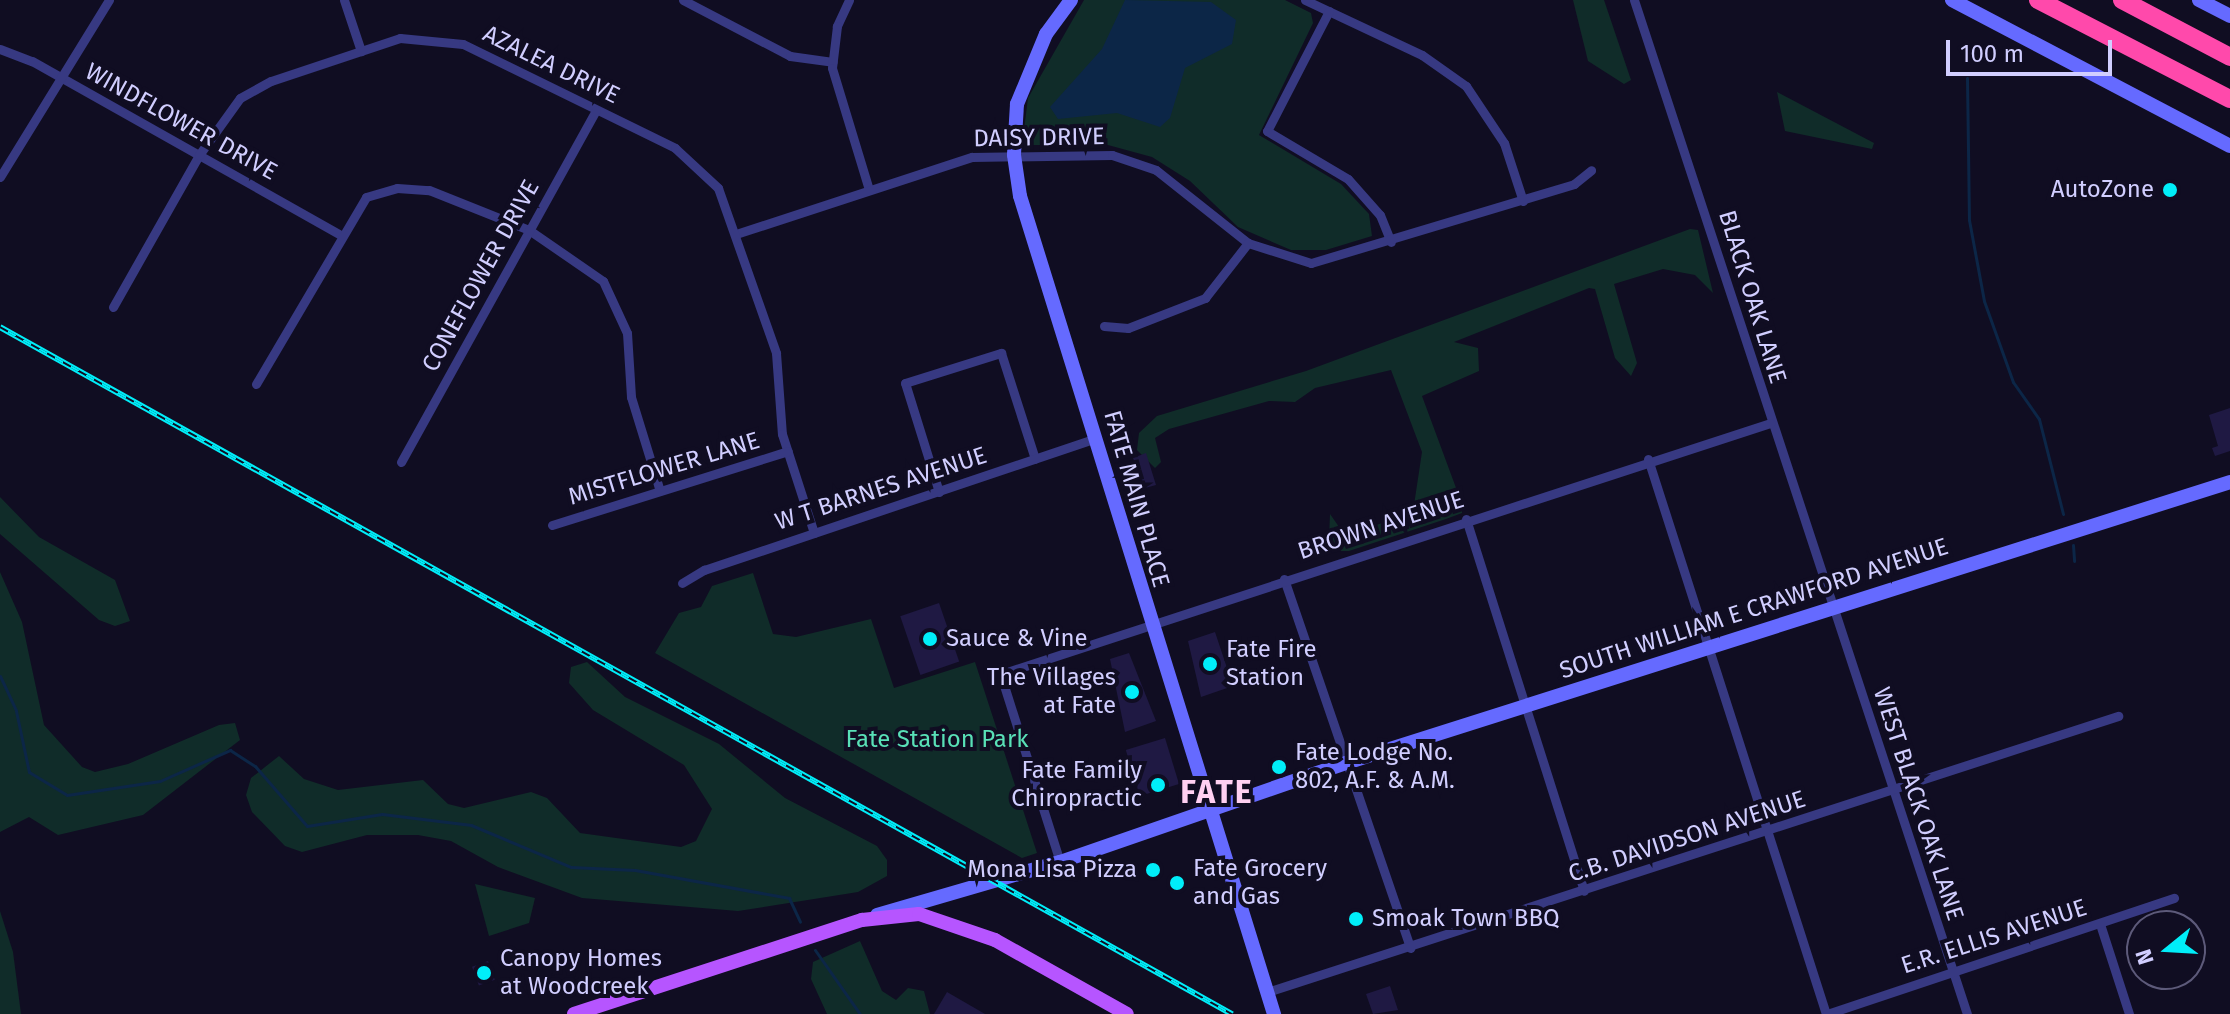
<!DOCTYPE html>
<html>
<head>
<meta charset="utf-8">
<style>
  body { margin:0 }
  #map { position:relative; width:2230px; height:1014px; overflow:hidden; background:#100d22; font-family:"Fira Sans",sans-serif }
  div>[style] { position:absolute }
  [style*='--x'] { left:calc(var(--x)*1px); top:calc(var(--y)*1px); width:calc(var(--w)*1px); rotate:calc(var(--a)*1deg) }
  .green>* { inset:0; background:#102c29 }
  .water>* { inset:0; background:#0c2647 }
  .stream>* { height:3px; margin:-1.5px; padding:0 1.5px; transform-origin:1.5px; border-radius:1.5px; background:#0c2647 }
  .building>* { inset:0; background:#1f1943; transform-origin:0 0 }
  .street>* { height:9px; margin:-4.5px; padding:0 4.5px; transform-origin:4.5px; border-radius:4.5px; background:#373982 }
  .secondary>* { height:14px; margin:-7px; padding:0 7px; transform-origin:7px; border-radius:7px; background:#656aff }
  .primary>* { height:14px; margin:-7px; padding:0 7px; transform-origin:7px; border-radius:7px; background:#b655ff }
  .highway>* { height:18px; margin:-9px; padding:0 9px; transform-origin:9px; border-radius:9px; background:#ff49ab }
  .rail>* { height:6px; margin-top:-3px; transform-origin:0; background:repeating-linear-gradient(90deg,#100d22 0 9px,#00eef9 0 18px); box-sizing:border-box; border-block:2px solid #00eef9 }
  .dots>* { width:22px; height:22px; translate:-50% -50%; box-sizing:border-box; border:4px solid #100d22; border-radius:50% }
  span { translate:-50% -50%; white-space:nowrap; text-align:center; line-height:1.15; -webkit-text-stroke:8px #100d22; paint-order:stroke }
  .street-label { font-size:24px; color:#d1ceff }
  .poi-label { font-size:24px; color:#d1ceff }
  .right { translate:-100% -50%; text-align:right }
  .left { translate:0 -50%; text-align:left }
  .park-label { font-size:24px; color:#59e0b7 }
  .district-label { font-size:32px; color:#ffd0f1; font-weight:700; letter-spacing:2px }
  .north { position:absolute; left:2126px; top:910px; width:80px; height:80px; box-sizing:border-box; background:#100d22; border:2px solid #5d5a7a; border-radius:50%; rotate:252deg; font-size:22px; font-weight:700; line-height:32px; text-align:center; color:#d1ceff }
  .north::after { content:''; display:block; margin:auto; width:28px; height:36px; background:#00eef9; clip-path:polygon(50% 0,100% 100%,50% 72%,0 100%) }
  .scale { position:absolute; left:1946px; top:40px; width:166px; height:36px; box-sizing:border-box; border:4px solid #d1ceff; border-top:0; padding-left:10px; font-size:24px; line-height:28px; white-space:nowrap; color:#d1ceff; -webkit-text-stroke:6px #100d22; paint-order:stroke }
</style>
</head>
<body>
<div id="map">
  <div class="green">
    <div style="clip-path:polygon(1084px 0,1285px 0,1311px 13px,1313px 23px,1259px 135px,1341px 184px,1369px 214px,1372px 236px,1326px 250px,1291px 250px,1238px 227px,1190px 181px,1152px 157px,1108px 145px,1033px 145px,1024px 130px,1028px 98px)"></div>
    <div style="clip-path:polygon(1573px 0,1604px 0,1631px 80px,1624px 84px,1588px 61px)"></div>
    <div style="clip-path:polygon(1777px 92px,1874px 143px,1872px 149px,1785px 131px)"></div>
    <div style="clip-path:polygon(1690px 229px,1698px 230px,1713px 293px,1695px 275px,1663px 269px,1614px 284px,1637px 363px,1631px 376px,1615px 358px,1595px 289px,1589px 288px,1454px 342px,1478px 348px,1479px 371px,1422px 396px,1462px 504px,1462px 513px,1446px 519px,1349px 551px,1341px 551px,1329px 539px,1330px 514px,1344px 534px,1352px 534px,1401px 516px,1414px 505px,1422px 452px,1391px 370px,1315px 388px,1295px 402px,1269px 401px,1169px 429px,1155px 438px,1161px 462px,1155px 468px,1137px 450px,1139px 433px,1157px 416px,1306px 371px)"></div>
    <div style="clip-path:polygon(0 497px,39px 537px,115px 580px,130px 621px,115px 626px,99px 620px,0 534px)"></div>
    <div style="clip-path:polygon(0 572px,22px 622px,44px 725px,82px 767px,95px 772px,128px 764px,219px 725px,235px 723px,240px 740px,143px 815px,58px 835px,29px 817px,0 832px)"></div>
    <div style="clip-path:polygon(753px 573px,773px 634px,796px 637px,871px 619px,894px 688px,975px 662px,1037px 853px,1022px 858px,655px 653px,679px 613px,701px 607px,712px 586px)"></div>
    <div style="clip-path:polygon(587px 662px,625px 697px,719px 744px,785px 798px,877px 846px,887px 860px,887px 876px,858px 892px,738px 911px,582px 898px,498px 867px,451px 841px,418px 835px,367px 835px,302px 852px,285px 846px,252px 812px,246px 795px,251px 778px,279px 756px,304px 779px,338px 790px,423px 780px,448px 804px,464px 808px,531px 792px,547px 798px,580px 833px,681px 847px,696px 841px,712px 809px,684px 765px,593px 710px,569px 683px,571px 667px)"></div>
    <div style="clip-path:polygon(475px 884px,535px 898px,529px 923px,489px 936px)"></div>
    <div style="clip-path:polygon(0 911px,13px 952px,21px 1014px,0 1014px)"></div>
    <div style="clip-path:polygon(860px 941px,882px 991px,896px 1000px,908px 988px,924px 991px,930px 1014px,827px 1014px,811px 979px,813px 962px)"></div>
  </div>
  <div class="water">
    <div style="clip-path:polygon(1125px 0,1211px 2px,1236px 20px,1232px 44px,1185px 68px,1170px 118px,1160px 127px,1117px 113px,1058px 119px,1050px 107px,1102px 49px)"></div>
  </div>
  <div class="stream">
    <div style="--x:1967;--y:78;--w:142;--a:89.2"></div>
    <div style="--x:1969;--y:220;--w:82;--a:79.5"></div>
    <div style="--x:1984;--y:301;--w:86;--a:70.3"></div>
    <div style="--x:2013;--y:382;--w:45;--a:54.9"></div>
    <div style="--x:2039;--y:419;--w:98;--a:75.8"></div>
    <div style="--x:2073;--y:545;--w:16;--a:86"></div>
    <div style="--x:0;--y:676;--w:38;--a:65"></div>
    <div style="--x:16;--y:711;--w:62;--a:78"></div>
    <div style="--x:29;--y:772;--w:44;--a:31.2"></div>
    <div style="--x:67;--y:795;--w:94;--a:-8.6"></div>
    <div style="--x:160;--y:781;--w:77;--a:-23.9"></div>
    <div style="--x:230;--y:750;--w:30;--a:33"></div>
    <div style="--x:255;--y:766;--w:79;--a:49.1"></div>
    <div style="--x:307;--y:826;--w:76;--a:-9.1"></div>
    <div style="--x:382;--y:814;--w:90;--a:7"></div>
    <div style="--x:471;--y:825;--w:108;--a:22.8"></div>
    <div style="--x:571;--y:867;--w:64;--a:2.7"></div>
    <div style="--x:635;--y:870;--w:157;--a:10.3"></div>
    <div style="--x:789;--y:898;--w:26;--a:65"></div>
    <div style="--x:815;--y:950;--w:78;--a:54.9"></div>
  </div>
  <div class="building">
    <div style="clip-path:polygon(2230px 408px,2230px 451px,2215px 456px,2212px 448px,2218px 446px,2209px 415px)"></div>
    <div style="clip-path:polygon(1146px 453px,1156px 485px,1145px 488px,1133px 458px)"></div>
    <div style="left:939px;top:603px;width:62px;height:41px;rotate:71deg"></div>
    <div style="clip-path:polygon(1215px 632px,1233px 686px,1201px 697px,1188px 641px)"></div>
    <div style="clip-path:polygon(1129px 653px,1156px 721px,1125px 732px,1110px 659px)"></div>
    <div style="left:1165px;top:738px;width:48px;height:41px;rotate:73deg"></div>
    <div style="left:488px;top:961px;width:20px;height:17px;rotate:70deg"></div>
    <div style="clip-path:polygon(1390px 986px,1398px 1010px,1373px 1014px,1366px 994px)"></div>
    <div style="clip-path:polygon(947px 992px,985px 1014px,934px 1014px)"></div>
  </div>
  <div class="street">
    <div style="--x:344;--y:0;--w:54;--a:71.6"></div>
    <div style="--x:683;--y:0;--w:121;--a:27.6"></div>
    <div style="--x:790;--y:56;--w:43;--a:7.9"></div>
    <div style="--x:849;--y:0;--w:29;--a:115"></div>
    <div style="--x:837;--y:26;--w:42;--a:96.8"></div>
    <div style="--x:832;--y:68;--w:127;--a:73.1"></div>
    <div style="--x:1305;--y:0;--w:129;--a:25.2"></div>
    <div style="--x:1422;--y:55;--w:54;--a:35.2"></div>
    <div style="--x:1466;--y:86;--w:69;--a:56.3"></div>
    <div style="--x:1504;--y:143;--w:61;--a:71.9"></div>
    <div style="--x:1634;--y:0;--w:1067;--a:71.82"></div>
    <div style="--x:1329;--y:11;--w:135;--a:117.3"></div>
    <div style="--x:1267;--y:131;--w:94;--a:30.7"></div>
    <div style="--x:1348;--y:179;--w:48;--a:48.4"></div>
    <div style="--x:1380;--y:215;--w:29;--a:68"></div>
    <div style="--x:0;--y:49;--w:34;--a:21"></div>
    <div style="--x:32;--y:61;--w:352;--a:29.4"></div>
    <div style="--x:0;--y:177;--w:208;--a:-58.4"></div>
    <div style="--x:739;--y:233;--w:245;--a:-18.1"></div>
    <div style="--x:972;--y:157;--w:140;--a:-0.8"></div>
    <div style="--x:1112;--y:155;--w:46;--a:18.8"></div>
    <div style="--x:1156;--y:170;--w:117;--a:38.4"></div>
    <div style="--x:1248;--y:243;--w:66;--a:17.6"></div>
    <div style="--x:1311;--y:263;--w:275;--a:-16.7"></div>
    <div style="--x:1574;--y:184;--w:22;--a:-39"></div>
    <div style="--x:113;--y:307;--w:175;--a:-60.5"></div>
    <div style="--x:199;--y:155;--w:70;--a:-54.3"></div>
    <div style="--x:240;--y:98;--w:35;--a:-29"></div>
    <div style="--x:271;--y:81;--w:136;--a:-18.4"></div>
    <div style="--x:400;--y:38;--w:63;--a:5.4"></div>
    <div style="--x:463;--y:44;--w:236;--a:26.1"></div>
    <div style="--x:675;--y:148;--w:59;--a:42.9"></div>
    <div style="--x:718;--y:188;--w:175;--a:70.6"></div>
    <div style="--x:776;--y:353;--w:81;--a:85.8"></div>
    <div style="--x:782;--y:434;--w:104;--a:72.1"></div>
    <div style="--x:1104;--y:326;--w:24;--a:5"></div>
    <div style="--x:1128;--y:328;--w:83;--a:-21.3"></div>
    <div style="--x:1205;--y:298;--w:70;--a:-52"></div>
    <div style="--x:256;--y:384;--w:217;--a:-59.5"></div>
    <div style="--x:366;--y:197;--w:32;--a:-16"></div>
    <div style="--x:397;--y:188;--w:32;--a:4"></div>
    <div style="--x:429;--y:190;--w:108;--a:21.8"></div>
    <div style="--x:529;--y:230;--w:90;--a:34.6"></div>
    <div style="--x:603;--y:281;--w:57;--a:65.2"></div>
    <div style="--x:627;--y:333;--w:64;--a:86.4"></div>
    <div style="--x:631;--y:397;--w:98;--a:72.9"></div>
    <div style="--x:1648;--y:459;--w:583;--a:72.22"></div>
    <div style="--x:401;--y:462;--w:402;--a:-61"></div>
    <div style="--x:939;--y:492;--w:114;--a:-107.3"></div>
    <div style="--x:905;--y:383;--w:101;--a:-17.4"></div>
    <div style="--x:1001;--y:353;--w:111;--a:72.2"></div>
    <div style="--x:1466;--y:519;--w:390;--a:72.4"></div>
    <div style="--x:552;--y:525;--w:247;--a:-17.4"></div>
    <div style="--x:1284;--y:579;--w:390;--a:71.1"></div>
    <div style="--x:682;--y:583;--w:26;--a:-31"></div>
    <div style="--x:704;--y:570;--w:414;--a:-18.6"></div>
    <div style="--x:1060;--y:862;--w:186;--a:-107.6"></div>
    <div style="--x:1004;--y:685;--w:13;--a:-77"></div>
    <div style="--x:1007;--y:672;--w:803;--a:-18.07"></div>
    <div style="--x:2100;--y:924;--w:95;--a:72.1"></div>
    <div style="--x:1267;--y:992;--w:895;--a:-17.97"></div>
    <div style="--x:1827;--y:1014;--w:366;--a:-18.5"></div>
  </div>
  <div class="secondary">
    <div style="--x:1071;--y:0;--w:42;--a:126.3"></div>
    <div style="--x:1046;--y:34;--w:76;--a:112.5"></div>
    <div style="--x:1017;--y:104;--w:51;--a:93.4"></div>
    <div style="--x:1014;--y:155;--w:41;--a:81.7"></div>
    <div style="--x:1020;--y:196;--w:857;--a:72.75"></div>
    <div style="--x:1952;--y:0;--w:314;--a:27.7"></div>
    <div style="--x:2199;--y:0;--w:35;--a:27"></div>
    <div style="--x:877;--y:915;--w:191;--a:-16.2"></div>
    <div style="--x:1060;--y:862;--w:303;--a:-19.1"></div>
    <div style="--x:1346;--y:763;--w:928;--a:-17.63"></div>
  </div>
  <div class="primary">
    <div style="--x:574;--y:1014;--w:303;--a:-18.1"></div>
    <div style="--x:862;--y:920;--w:57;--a:-6"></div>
    <div style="--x:919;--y:914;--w:80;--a:18.9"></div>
    <div style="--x:995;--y:940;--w:151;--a:29.3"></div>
  </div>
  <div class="highway">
    <div style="--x:2038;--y:0;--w:216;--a:27.3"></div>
    <div style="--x:2122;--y:0;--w:122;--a:27.8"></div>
  </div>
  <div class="rail">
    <div style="--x:0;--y:327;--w:1411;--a:29.15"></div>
  </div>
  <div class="dots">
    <div style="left:2170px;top:190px;background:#00eef9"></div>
    <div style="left:930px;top:639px;background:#00eef9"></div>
    <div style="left:1210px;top:664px;background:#00eef9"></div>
    <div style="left:1132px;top:692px;background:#00eef9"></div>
    <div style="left:1279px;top:767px;background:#00eef9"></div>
    <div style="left:1158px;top:785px;background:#00eef9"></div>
    <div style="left:1153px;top:870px;background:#00eef9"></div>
    <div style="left:1177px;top:883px;background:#00eef9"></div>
    <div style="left:1356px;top:919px;background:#00eef9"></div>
    <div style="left:484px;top:973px;background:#00eef9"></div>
  </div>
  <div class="street-label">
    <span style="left:551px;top:65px;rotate:26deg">AZALEA DRIVE</span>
    <span style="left:181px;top:122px;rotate:29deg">WINDFLOWER DRIVE</span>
    <span style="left:1039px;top:138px;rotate:-1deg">DAISY DRIVE</span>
    <span style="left:481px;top:276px;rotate:-61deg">CONEFLOWER DRIVE</span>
    <span style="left:1752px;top:297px;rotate:73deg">BLACK OAK LANE</span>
    <span style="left:664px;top:469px;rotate:-17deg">MISTFLOWER LANE</span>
    <span style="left:881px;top:489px;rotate:-18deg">W T BARNES AVENUE</span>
    <span style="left:1136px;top:499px;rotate:74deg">FATE MAIN PLACE</span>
    <span style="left:1381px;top:526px;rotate:-18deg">BROWN AVENUE</span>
    <span style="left:1754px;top:609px;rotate:-18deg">SOUTH WILLIAM E CRAWFORD AVENUE</span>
    <span style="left:1918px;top:804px;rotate:72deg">WEST BLACK OAK LANE</span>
    <span style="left:1687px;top:837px;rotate:-18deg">C.B. DAVIDSON AVENUE</span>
    <span style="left:1994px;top:937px;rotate:-18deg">E.R. ELLIS AVENUE</span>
  </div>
  <div class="poi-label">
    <span class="right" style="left:2154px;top:190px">AutoZone</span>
    <span class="left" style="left:946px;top:639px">Sauce &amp; Vine</span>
    <span class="left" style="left:1226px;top:664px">Fate Fire<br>Station</span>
    <span class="right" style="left:1116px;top:692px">The Villages<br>at Fate</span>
    <span class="left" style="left:1295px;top:767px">Fate Lodge No.<br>802, A.F. &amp; A.M.</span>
    <span class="right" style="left:1142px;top:785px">Fate Family<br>Chiropractic</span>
    <span class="left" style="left:1193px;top:883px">Fate Grocery<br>and Gas</span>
    <span class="right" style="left:1137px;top:870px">Mona Lisa Pizza</span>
    <span class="left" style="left:1372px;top:919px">Smoak Town BBQ</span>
    <span class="left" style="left:500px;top:973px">Canopy Homes<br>at Woodcreek</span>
  </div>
  <div class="park-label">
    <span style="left:937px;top:740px">Fate Station Park</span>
  </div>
  <div class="district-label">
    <span style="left:1217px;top:792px">FATE</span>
  </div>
  <div class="north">N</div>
  <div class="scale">100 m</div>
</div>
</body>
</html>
